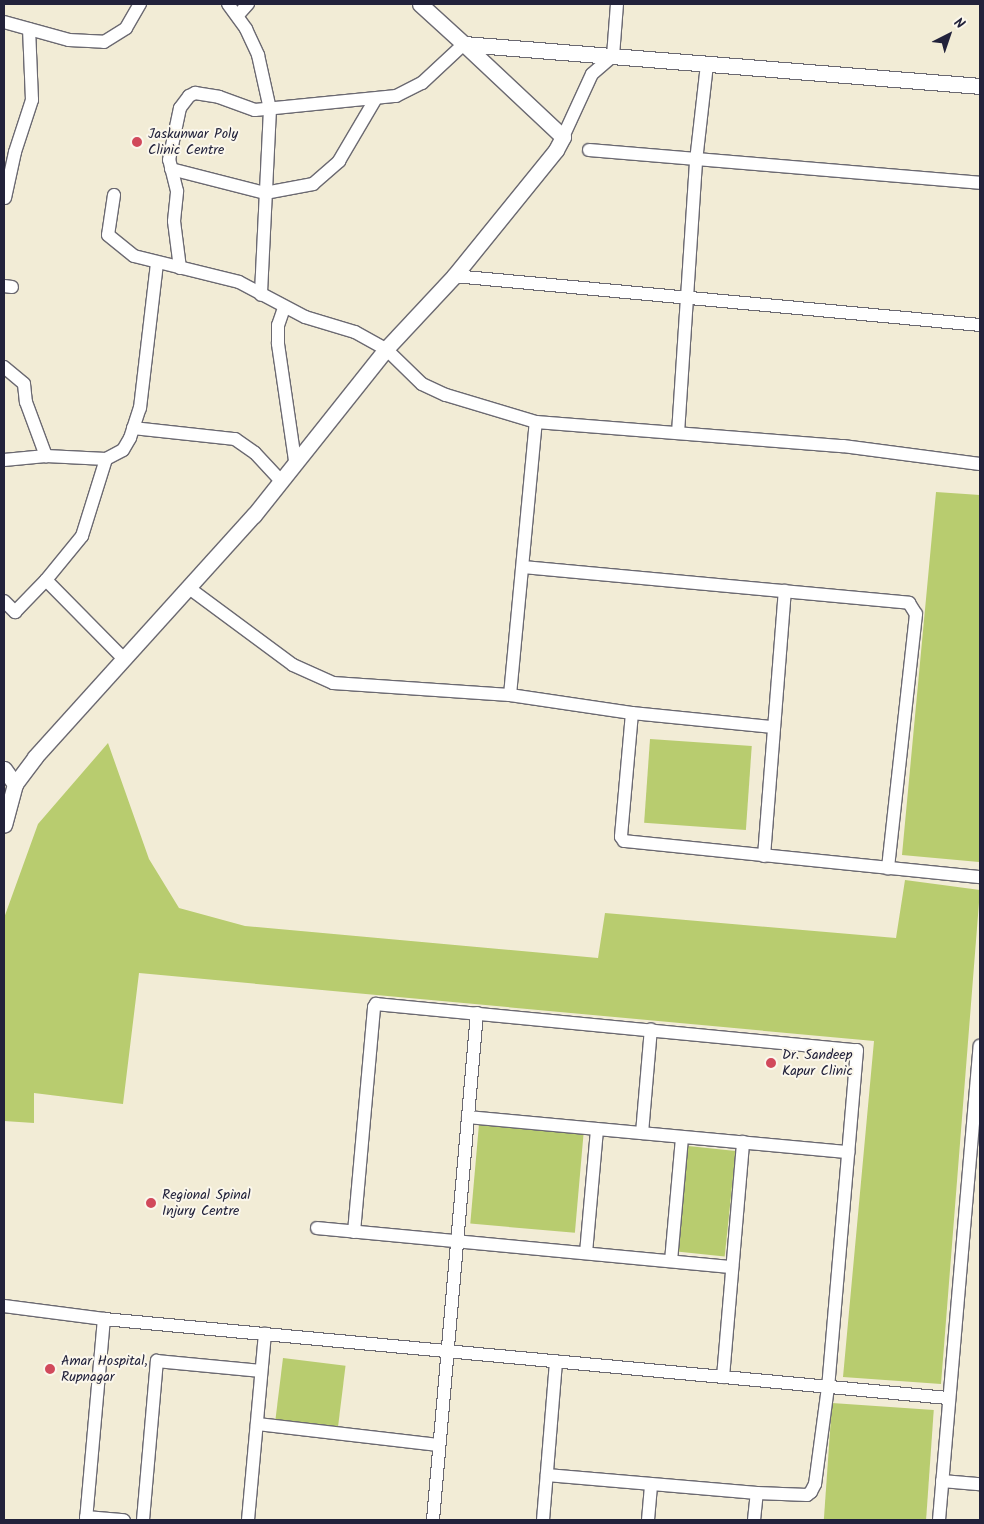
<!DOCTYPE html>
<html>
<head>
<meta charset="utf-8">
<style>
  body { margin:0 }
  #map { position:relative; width:984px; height:1524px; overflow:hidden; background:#f2ecd6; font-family:Kalam,sans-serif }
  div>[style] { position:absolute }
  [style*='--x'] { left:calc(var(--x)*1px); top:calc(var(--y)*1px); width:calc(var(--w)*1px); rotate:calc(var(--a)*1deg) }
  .green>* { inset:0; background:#b8cc6f; transform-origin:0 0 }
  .roads { filter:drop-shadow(1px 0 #6b6971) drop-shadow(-1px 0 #6b6971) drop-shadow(0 1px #6b6971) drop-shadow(0 -1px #6b6971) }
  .minor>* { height:12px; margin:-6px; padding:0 6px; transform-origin:6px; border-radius:6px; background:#fff }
  .tertiary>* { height:15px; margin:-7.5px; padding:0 7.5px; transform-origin:7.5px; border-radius:7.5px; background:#fff }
  .dots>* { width:14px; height:14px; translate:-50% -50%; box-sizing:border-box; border:2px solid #fbf7ec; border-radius:50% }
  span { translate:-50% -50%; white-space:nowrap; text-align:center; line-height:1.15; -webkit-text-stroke:4px #fbf7ec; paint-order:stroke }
  .poi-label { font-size:14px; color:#22223b }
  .left { translate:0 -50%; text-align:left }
  .frame { position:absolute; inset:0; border:5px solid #22223b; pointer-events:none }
  .north { position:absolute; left:924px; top:10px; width:50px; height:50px; -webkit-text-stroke:4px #fbf7ec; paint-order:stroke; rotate:41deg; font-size:14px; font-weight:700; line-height:20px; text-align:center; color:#22223b }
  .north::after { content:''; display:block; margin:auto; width:18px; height:22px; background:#22223b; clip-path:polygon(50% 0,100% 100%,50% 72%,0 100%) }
</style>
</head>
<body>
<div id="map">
  <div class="green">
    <div style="clip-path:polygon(936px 492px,980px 495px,979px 862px,902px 855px)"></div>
    <div style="left:650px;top:739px;width:102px;height:84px;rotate:4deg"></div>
    <div style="clip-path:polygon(108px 743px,149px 859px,179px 908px,245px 926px,598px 958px,605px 913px,896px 938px,905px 880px,980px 890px,941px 1384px,843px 1377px,874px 1041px,139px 973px,123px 1104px,34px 1093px,34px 1123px,4px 1121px,4px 918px,38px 824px)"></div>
    <div style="left:479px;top:1124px;width:105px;height:100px;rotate:5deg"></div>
    <div style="left:688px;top:1146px;width:48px;height:106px;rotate:6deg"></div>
    <div style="left:283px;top:1358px;width:63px;height:63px;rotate:7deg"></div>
    <div style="left:832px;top:1403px;width:102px;height:118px;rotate:4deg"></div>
  </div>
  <div class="roads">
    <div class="minor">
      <div style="--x:228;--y:4;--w:31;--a:54"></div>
      <div style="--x:246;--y:29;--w:29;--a:65"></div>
      <div style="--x:258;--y:55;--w:55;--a:77.5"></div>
      <div style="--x:270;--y:109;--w:186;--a:92.8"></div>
      <div style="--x:238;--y:15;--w:15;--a:-48"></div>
      <div style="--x:4;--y:22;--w:67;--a:15.5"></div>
      <div style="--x:69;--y:40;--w:35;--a:3"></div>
      <div style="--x:104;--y:42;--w:26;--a:-32"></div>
      <div style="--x:126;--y:28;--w:28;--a:-60"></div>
      <div style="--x:563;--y:137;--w:69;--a:-65.3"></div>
      <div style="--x:592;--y:74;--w:28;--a:-41"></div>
      <div style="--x:613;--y:56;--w:52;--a:-85.6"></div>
      <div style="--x:589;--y:150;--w:392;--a:4.8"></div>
      <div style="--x:171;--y:169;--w:97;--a:14.3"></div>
      <div style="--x:265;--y:193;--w:49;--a:-10.6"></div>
      <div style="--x:313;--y:184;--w:35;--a:-41"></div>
      <div style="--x:339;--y:161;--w:71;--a:-59.5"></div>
      <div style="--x:114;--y:195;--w:40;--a:98.5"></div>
      <div style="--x:108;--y:235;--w:33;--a:39"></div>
      <div style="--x:134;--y:256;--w:108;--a:13.9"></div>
      <div style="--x:239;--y:282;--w:75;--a:27.9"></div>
      <div style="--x:305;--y:317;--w:52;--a:16.7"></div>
      <div style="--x:355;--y:332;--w:35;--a:29"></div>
      <div style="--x:386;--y:349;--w:50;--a:44.2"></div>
      <div style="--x:422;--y:384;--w:26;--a:25"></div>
      <div style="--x:446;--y:395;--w:94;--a:16.7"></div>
      <div style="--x:536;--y:422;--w:308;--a:4.5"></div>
      <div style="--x:843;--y:446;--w:138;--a:7.5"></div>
      <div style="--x:5;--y:198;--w:47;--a:-77.7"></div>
      <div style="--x:15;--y:152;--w:55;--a:-71.9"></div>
      <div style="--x:32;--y:100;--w:71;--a:-92.4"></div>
      <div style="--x:180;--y:268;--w:47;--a:-97.3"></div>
      <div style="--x:174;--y:221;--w:30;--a:-84"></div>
      <div style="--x:177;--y:191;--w:32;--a:-104"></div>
      <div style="--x:169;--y:160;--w:53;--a:-78.1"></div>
      <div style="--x:180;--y:108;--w:15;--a:-53"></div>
      <div style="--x:189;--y:96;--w:7;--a:-27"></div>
      <div style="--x:195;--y:93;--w:24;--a:9"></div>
      <div style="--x:219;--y:97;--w:38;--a:20"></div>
      <div style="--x:255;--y:110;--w:142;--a:-5.7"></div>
      <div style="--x:396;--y:96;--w:29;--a:-27"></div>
      <div style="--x:422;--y:83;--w:57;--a:-42.9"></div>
      <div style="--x:454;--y:276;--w:528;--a:5.32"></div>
      <div style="--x:4;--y:286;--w:8;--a:7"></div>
      <div style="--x:284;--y:308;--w:18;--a:109"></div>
      <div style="--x:278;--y:325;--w:19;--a:90"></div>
      <div style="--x:278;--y:344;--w:117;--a:81.7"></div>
      <div style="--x:4;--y:367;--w:26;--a:40"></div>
      <div style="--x:24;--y:384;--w:18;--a:84"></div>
      <div style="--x:26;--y:402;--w:58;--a:69.7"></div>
      <div style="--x:133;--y:428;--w:103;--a:6.2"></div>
      <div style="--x:235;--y:439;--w:24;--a:35"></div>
      <div style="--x:255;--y:453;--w:38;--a:47"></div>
      <div style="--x:678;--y:433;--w:273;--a:-86.2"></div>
      <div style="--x:696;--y:161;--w:98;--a:-83.5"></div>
      <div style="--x:4;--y:460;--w:42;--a:-5.4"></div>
      <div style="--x:46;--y:456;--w:60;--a:2.9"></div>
      <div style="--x:106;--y:459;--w:19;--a:-28"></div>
      <div style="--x:123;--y:450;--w:14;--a:-60"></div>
      <div style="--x:130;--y:438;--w:32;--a:-72"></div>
      <div style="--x:140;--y:408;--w:145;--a:-83.3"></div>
      <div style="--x:523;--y:567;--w:388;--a:5.3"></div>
      <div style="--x:909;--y:603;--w:13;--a:58"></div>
      <div style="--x:916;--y:614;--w:256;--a:96.3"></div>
      <div style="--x:46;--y:580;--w:57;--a:-50.7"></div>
      <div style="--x:82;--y:536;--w:81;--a:-72.7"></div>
      <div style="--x:189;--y:588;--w:129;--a:36.5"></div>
      <div style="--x:293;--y:665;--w:44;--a:24.2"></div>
      <div style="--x:333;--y:683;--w:177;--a:3.9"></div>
      <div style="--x:510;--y:695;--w:123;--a:8.4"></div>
      <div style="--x:632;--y:713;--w:142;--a:5.7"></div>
      <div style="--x:4;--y:601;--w:16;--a:45"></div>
      <div style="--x:15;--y:612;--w:45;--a:-45.9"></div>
      <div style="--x:46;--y:580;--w:111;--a:45.4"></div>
      <div style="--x:510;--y:695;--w:274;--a:-84.6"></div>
      <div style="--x:632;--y:713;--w:124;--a:95.1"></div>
      <div style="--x:621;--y:837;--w:5;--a:53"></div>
      <div style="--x:624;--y:841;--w:358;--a:5.8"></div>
      <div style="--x:764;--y:856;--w:266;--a:-85.5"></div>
      <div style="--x:468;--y:1117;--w:382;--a:5.3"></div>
      <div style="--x:642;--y:1133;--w:104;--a:-85.1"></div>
      <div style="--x:317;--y:1228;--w:417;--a:5.4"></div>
      <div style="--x:354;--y:1232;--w:226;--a:-84.9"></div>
      <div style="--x:374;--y:1007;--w:4;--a:-56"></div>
      <div style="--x:376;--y:1004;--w:483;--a:5.5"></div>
      <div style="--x:857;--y:1050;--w:338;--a:94.9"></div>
      <div style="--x:828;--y:1387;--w:98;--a:97.6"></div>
      <div style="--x:815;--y:1484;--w:9;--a:117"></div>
      <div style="--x:811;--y:1492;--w:5;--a:143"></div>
      <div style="--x:807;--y:1495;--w:50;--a:-177.7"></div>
      <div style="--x:757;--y:1493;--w:211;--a:-175.1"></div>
      <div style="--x:586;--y:1253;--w:124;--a:-84.9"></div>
      <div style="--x:671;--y:1261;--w:124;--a:-84.9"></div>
      <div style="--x:4;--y:1306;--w:101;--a:7.4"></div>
      <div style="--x:104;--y:1319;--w:848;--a:5.35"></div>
      <div style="--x:723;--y:1377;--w:236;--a:-85.1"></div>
      <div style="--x:257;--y:1424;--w:183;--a:6.6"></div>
      <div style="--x:942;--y:1481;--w:38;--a:5"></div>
      <div style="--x:86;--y:1517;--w:38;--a:5"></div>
      <div style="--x:86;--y:1520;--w:202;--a:-84.9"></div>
      <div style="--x:143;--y:1520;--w:160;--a:-85"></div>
      <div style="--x:157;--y:1361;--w:104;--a:5.5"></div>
      <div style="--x:248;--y:1520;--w:187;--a:-84.8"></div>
      <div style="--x:433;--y:1520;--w:509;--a:-85.04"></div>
      <div style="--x:543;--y:1520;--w:159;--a:-85.3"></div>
      <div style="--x:648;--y:1520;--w:36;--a:-85"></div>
      <div style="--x:754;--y:1520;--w:27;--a:-84"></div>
      <div style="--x:939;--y:1520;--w:476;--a:-85.1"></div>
    </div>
    <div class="tertiary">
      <div style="--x:420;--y:4;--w:59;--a:42.3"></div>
      <div style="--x:464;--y:44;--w:518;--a:4.65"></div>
      <div style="--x:4;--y:769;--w:19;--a:54"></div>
      <div style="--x:15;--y:784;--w:42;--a:105"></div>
      <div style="--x:15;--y:784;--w:34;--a:-53"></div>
      <div style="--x:35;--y:757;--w:326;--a:-47.9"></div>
      <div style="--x:254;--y:515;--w:212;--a:-51.5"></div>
      <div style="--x:386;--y:349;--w:100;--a:-47"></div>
      <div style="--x:454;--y:276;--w:162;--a:-51"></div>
      <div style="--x:556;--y:150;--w:15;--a:-62"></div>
      <div style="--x:563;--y:137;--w:136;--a:-136.8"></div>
    </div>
  </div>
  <div class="dots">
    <div style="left:137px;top:142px;background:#d1495b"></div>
    <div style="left:771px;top:1063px;background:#d1495b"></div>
    <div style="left:151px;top:1203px;background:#d1495b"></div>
    <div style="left:50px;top:1369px;background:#d1495b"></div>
  </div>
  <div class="poi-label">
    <span class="left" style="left:148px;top:142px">Jaskunwar Poly<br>Clinic Centre</span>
    <span class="left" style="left:782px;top:1063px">Dr. Sandeep<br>Kapur Clinic</span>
    <span class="left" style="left:162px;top:1203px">Regional Spinal<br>Injury Centre</span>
    <span class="left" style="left:61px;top:1369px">Amar Hospital,<br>Rupnagar</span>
  </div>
  <div class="frame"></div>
  <div class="north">N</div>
</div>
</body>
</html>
